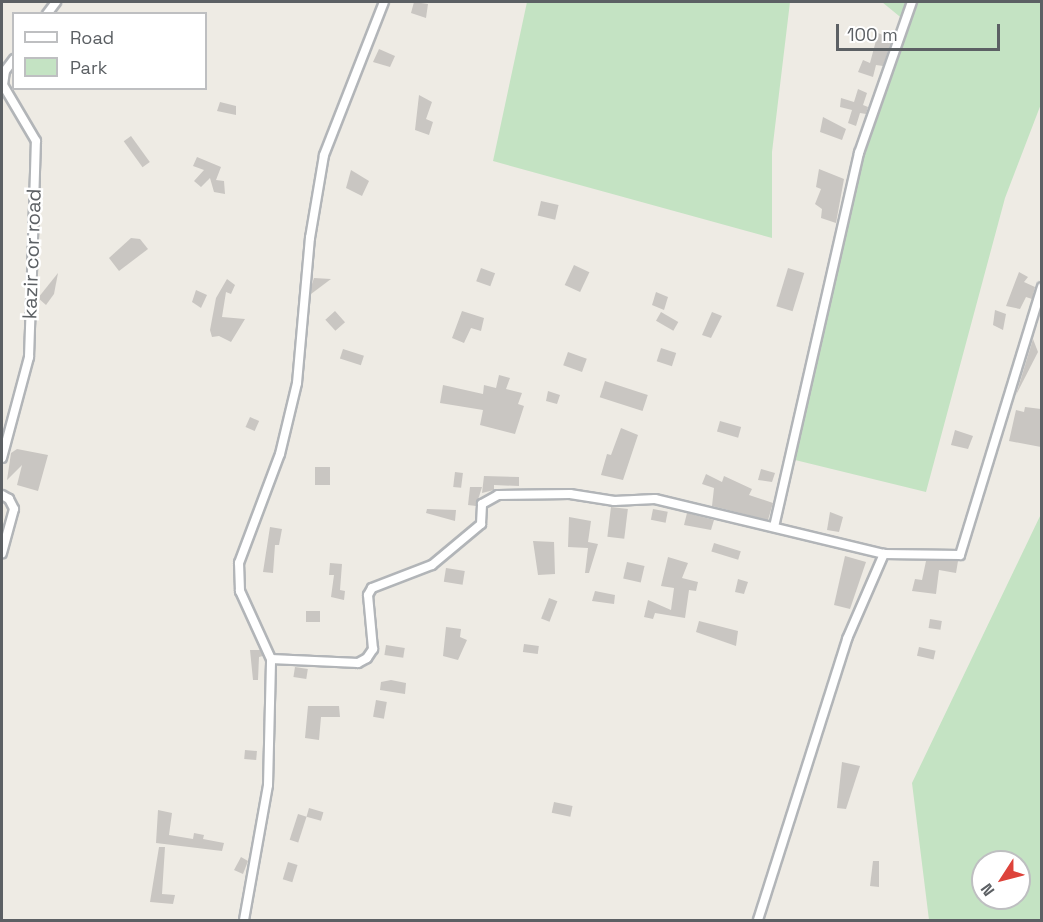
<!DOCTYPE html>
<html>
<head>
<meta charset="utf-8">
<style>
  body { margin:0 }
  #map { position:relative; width:1043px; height:922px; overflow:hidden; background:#eeebe4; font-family:"Space Grotesk",sans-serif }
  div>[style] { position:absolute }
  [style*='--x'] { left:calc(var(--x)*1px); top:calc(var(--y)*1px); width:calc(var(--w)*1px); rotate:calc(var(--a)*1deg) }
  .green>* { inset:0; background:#c4e3c3 }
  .building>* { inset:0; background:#c9c6c2; transform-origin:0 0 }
  .roads { filter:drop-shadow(2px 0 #b2b5b8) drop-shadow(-2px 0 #b2b5b8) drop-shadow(0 2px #b2b5b8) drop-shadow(0 -2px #b2b5b8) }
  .street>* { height:8px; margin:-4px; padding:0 4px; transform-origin:4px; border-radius:4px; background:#fff }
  span { translate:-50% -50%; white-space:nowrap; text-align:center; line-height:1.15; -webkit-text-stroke:5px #fff; paint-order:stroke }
  .street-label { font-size:20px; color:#5c6064 }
  .frame { position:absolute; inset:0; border:3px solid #5c6064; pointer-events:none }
  .legend { position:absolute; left:12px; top:12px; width:195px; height:78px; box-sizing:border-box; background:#fff; border:2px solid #bebfc1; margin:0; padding:8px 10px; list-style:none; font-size:18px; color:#5c6064 }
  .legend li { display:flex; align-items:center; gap:12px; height:30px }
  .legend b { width:30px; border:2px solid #bebfc1 }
  .north { position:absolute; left:971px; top:850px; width:60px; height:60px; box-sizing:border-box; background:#fff; border:2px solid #bebfc1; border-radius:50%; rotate:234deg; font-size:16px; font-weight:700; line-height:24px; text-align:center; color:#5c6064 }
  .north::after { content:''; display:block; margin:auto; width:21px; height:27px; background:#dd433b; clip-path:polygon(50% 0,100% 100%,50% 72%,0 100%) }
  .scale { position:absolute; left:836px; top:24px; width:164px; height:27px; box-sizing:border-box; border:3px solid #5c6064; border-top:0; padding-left:8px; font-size:18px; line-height:21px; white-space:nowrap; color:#5c6064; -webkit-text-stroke:4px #fff; paint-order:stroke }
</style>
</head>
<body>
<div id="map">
  <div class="green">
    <div style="clip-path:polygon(527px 2px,790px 2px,772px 152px,772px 238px,493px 161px)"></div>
    <div style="clip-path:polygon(882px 2px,1041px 2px,1041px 104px,1005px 198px,926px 492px,791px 459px,859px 166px,910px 25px)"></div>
    <div style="clip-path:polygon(evenodd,1041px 514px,1041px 920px,929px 920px,912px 783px,1041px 514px,983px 862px,1019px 862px,1019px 898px,983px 898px,983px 862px)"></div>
  </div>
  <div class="building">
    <div style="clip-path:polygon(414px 2px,428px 4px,426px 18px,411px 13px)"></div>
    <div style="clip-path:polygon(878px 33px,892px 39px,883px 66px,876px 65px,873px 77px,858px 72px,863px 60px,870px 63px)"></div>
    <div style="clip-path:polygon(379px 49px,395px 56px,390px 67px,373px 62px)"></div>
    <div style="clip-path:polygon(858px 89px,867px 93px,863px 105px,868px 107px,866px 114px,860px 113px,856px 126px,848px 123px,852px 110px,840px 107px,841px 98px,854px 102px)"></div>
    <div style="clip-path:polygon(419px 95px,432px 102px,426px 119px,433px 122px,429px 135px,415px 130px)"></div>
    <div style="clip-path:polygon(220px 102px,236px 106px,236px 115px,217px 111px)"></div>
    <div style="clip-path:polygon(823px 117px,846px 129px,842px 140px,820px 132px)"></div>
    <div style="left:131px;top:136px;width:32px;height:9px;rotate:54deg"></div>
    <div style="clip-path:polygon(197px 157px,221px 167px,216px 180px,224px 181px,225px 194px,214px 192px,210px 178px,201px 187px,194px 181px,204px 170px,193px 166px)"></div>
    <div style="clip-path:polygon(819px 169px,844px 179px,836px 223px,821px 218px,822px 209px,815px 204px,821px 189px,816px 187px)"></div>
    <div style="clip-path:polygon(351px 170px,369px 181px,362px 196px,346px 188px)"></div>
    <div style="left:541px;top:201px;width:18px;height:15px;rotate:13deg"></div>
    <div style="clip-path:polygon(131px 238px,140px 239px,148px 249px,119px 271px,109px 258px)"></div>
    <div style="left:574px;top:265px;width:17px;height:22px;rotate:25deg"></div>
    <div style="left:481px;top:268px;width:15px;height:14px;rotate:20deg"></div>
    <div style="left:788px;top:268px;width:17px;height:40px;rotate:17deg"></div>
    <div style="clip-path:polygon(1019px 272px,1028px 277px,1024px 282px,1035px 287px,1032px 299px,1026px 297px,1020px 309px,1006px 306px)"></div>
    <div style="clip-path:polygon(58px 273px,54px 294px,46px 305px,38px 298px)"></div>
    <div style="clip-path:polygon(314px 278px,331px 279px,311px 294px,312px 284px)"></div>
    <div style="clip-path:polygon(227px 279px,235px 285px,231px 294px,226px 292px,222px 317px,245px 319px,231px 342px,219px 336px,212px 337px,210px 330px,216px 298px)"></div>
    <div style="clip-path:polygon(196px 290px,207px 295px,201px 308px,192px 302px)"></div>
    <div style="clip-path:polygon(656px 292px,668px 297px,664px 310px,652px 305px)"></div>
    <div style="clip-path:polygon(995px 310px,1006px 314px,1003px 330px,993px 325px)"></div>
    <div style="left:335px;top:311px;width:15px;height:13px;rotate:48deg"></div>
    <div style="clip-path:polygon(462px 311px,484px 318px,481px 331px,471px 328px,464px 343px,452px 338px)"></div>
    <div style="left:661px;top:312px;width:20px;height:10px;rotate:30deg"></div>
    <div style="clip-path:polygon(712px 312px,722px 316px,711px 338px,702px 335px)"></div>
    <div style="clip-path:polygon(1033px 339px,1038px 352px,1016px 395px)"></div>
    <div style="left:661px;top:348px;width:16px;height:14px;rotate:18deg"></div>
    <div style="left:343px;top:349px;width:22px;height:10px;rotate:18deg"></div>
    <div style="left:568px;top:352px;width:20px;height:14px;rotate:20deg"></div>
    <div style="clip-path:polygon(499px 375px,510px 378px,506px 389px,522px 393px,518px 404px,524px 406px,515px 434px,480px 425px,483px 410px,440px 403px,443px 385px,483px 394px,484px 385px,496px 388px)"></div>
    <div style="left:605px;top:381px;width:45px;height:17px;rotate:18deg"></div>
    <div style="clip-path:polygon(548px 391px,560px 395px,557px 404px,546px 401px)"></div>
    <div style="clip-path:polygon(1025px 407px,1041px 409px,1041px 447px,1009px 441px,1016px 410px,1024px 412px)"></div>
    <div style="left:250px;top:417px;width:10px;height:11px;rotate:24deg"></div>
    <div style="left:720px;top:421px;width:22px;height:11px;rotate:16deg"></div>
    <div style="clip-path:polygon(621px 428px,638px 435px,623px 480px,601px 475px,607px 454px,611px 455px)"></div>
    <div style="clip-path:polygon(955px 430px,973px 436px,968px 449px,951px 445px)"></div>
    <div style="clip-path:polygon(17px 449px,48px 455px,38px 491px,17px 485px,22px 465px,7px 480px,11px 453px)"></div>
    <div style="left:315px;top:467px;width:15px;height:18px"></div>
    <div style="clip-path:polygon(761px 469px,775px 473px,772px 482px,758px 480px)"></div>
    <div style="left:455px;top:472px;width:8px;height:15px;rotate:7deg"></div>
    <div style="clip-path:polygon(706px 474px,722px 482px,724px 476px,752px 489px,749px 495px,773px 503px,768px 520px,712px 506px,714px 488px,702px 484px)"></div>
    <div style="clip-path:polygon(484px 476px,519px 477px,519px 486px,494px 485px,494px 490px,482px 493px)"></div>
    <div style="clip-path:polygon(470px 487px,482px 487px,476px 506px,468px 505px)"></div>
    <div style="left:611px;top:507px;width:17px;height:30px;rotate:7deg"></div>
    <div style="clip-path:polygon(427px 509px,456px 510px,455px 521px,426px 513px)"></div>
    <div style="left:653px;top:509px;width:15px;height:11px;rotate:11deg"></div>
    <div style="clip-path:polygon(830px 512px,843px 517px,839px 532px,827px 530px)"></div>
    <div style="clip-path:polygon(687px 513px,714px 520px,711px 530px,684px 525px)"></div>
    <div style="clip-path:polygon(569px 517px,591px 521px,588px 542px,598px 544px,589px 573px,585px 573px,588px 548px,568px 547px)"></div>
    <div style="clip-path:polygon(270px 527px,282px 529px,279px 545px,275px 545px,273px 573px,263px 572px)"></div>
    <div style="clip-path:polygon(533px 541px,554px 542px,555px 574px,538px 575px)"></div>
    <div style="left:714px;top:543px;width:28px;height:9px;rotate:17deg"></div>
    <div style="clip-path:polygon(845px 556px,866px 562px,850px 609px,834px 605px)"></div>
    <div style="clip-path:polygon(668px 557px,688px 563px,682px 578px,698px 582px,696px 591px,689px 590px,685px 618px,655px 613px,653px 619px,644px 617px,648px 600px,671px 610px,674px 588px,661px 586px)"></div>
    <div style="clip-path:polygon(926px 561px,958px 561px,956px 573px,939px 570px,936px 594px,912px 591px,915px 579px,922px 580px)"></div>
    <div style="left:627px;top:562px;width:18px;height:17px;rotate:13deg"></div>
    <div style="clip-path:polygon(330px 563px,342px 564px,340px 590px,345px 591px,344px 600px,331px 597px,334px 575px,329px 575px)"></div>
    <div style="left:446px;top:568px;width:19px;height:14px;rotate:9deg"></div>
    <div style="clip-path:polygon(738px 579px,748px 582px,744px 594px,735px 592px)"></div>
    <div style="clip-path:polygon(595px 591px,615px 595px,614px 604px,592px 601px)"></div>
    <div style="left:549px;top:598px;width:9px;height:22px;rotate:21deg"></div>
    <div style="left:306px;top:611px;width:14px;height:11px"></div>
    <div style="left:930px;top:619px;width:12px;height:9px;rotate:9deg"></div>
    <div style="clip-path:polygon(699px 621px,738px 631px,736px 646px,696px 632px)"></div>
    <div style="clip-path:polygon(446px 627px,461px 629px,460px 637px,467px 640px,458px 660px,443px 656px)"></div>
    <div style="left:524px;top:644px;width:15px;height:8px;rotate:8deg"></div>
    <div style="left:386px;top:645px;width:19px;height:10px;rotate:9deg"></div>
    <div style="left:919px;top:647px;width:17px;height:9px;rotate:13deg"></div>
    <div style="clip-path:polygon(250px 650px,260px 650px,263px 656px,259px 657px,258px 680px,253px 680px)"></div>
    <div style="left:295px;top:667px;width:13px;height:10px;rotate:9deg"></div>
    <div style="clip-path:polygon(391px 680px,406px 683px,405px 694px,380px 690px,381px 682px)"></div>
    <div style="left:376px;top:700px;width:11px;height:17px;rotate:10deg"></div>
    <div style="clip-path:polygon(308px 706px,339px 706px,340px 717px,321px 717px,319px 740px,305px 738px)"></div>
    <div style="left:245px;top:750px;width:12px;height:9px;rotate:5deg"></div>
    <div style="clip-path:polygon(842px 762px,860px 766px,846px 809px,837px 808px)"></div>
    <div style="left:554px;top:802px;width:19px;height:11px;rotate:12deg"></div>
    <div style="left:309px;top:808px;width:15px;height:9px;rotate:16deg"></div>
    <div style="clip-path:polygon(158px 810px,172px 813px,169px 835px,193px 839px,194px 833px,204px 835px,203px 839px,224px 843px,222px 851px,156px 843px)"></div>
    <div style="left:298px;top:814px;width:9px;height:27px;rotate:18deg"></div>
    <div style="clip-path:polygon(159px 847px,165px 847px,162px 894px,175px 895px,173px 904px,150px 902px)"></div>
    <div style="clip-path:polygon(241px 857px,248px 861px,243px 874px,234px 870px)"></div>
    <div style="clip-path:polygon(873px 861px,879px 861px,879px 887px,870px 886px)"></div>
    <div style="left:288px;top:862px;width:10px;height:18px;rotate:17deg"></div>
  </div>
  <div class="roads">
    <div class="street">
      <div style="--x:47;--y:14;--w:15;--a:-53"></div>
      <div style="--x:2;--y:458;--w:105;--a:-75"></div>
      <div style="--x:29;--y:357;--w:84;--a:-88"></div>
      <div style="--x:32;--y:273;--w:132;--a:-88.3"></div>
      <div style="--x:36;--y:141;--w:65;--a:-120.5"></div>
      <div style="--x:3;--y:85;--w:14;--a:-82"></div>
      <div style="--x:5;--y:71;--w:15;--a:-53"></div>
      <div style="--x:2;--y:495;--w:8;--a:30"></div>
      <div style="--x:9;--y:499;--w:11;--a:63"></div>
      <div style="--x:14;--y:509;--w:46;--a:105.3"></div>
      <div style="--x:774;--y:527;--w:384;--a:-77.2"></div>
      <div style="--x:859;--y:153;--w:160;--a:-70.7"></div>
      <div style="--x:271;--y:659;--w:87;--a:2.6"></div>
      <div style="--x:358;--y:663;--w:10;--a:-29"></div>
      <div style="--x:367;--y:658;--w:11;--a:-56"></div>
      <div style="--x:373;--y:649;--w:54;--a:-95.3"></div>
      <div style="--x:368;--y:595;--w:8;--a:-60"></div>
      <div style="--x:372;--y:588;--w:64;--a:-21"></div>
      <div style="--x:432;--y:565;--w:64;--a:-39.9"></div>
      <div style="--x:481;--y:524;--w:20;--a:-87"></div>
      <div style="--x:482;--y:504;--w:18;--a:-29"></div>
      <div style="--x:498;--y:495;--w:72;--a:-0.8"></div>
      <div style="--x:570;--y:494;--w:45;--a:9"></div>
      <div style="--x:614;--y:501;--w:41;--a:-2.8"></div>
      <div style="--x:655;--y:499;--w:236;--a:13.5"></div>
      <div style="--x:244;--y:920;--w:137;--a:-79.9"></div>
      <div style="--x:268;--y:785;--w:126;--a:-88.6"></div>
      <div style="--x:271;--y:659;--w:75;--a:-114.5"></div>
      <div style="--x:240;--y:591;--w:28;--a:-92"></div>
      <div style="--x:239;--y:563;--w:116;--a:-69.4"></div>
      <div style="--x:280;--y:454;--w:73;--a:-76.5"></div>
      <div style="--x:297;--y:383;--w:146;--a:-84.9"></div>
      <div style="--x:310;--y:238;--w:84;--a:-80.4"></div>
      <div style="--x:324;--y:155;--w:164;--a:-68.6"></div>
      <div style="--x:758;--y:920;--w:295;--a:-72.4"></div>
      <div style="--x:847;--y:639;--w:93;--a:-66.5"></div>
      <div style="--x:884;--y:554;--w:76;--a:0.8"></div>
      <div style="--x:960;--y:555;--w:280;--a:-73"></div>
    </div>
  </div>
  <div class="street-label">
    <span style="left:32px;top:254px;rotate:-88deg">kazir cor road</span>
  </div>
  <div class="frame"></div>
  <ul class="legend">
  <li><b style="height:8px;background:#fff"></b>Road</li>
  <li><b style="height:16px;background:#c4e3c3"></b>Park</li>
  </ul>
  <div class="north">N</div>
  <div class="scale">100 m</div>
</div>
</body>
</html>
